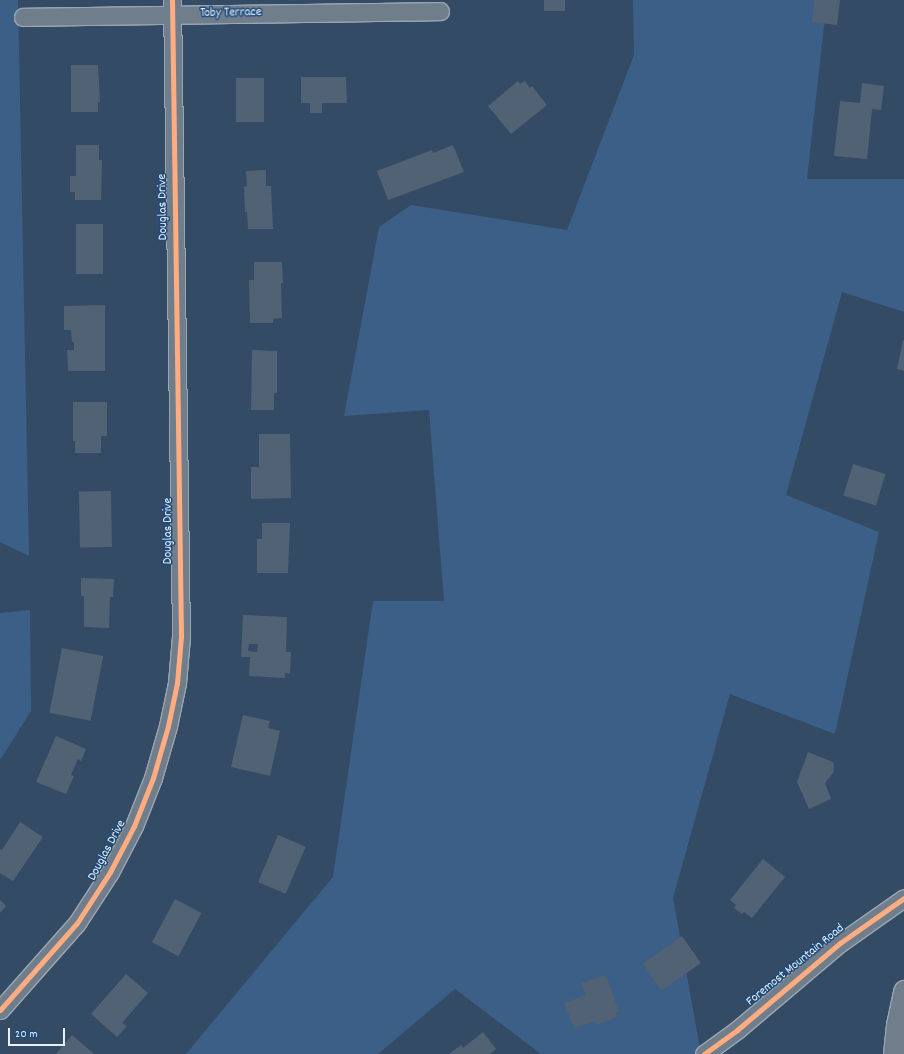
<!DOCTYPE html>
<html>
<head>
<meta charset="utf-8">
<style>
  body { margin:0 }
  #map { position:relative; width:904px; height:1054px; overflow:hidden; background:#344b65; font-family:Dekko,sans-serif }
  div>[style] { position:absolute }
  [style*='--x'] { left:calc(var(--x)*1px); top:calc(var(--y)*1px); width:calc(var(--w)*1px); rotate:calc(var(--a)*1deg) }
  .green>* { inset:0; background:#3b5f87 }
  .building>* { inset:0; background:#516275; transform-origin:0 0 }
  .roads { filter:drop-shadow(1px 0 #9aa6b3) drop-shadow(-1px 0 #9aa6b3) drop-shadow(0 1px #9aa6b3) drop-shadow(0 -1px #9aa6b3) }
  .minor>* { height:17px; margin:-8.5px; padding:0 8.5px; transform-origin:8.5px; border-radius:8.5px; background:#707e8c }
  .tertiary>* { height:21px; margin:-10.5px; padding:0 10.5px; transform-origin:10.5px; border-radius:10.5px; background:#707e8c }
  .cycleway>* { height:5px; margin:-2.5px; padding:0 2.5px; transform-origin:2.5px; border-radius:2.5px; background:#ffac80 }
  span { translate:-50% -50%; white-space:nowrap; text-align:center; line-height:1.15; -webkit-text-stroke:3px #1f4a7a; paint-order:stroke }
  .street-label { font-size:13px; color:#e8f1f8 }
  .scale { position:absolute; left:8px; top:1028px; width:57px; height:18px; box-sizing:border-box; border:2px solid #e8f1f8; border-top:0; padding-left:5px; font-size:12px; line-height:14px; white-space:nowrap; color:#e8f1f8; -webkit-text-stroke:3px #1f4a7a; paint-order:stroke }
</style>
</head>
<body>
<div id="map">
  <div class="green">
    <div style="clip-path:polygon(0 0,18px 0,29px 556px,0 542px)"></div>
    <div style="clip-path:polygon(633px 0,827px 0,807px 179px,904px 179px,904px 312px,842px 292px,786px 495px,879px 532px,835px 734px,730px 694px,673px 898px,701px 1054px,541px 1054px,455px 989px,378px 1054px,186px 1054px,333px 877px,373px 601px,444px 601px,429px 410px,344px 416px,379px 227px,411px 205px,567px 230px,634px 55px)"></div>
    <div style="clip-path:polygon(30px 610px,31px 711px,0 760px,0 613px)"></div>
  </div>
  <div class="building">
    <div style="left:544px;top:0;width:21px;height:11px"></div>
    <div style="clip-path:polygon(814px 0,840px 0,837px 25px,812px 22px)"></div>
    <div style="clip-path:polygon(71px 65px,98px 65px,100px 102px,98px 102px,98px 112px,71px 112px)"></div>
    <div style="clip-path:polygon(301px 77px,346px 77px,347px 103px,322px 103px,322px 113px,310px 113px,310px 103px,301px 103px)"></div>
    <div style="left:236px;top:78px;width:28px;height:44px"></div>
    <div style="clip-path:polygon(518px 81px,520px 84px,525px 81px,530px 88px,532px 86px,547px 105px,511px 134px,488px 106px)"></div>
    <div style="clip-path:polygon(862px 83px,884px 86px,881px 110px,872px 109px,867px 159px,834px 156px,840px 101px,860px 103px)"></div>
    <div style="clip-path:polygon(76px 145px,99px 145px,99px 160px,102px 160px,101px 200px,75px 200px,75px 192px,70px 192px,70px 176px,76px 176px)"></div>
    <div style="clip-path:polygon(453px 145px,464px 172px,388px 200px,377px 171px,432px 150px,433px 153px)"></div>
    <div style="clip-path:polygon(266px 170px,266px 186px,271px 186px,273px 229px,248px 229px,247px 212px,245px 212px,244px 187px,247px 186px,246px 171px)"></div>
    <div style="left:76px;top:224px;width:27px;height:50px"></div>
    <div style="clip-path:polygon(254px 262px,282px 262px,283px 283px,281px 283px,282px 318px,273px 319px,273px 323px,250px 323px,249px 280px,254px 280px)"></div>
    <div style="clip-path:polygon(105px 305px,105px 371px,68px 371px,67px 350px,74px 350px,74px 342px,72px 342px,71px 330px,64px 330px,64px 306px)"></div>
    <div style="clip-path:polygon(903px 340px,904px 340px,904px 371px,897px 369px)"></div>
    <div style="clip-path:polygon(252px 350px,277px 351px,277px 393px,274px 393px,274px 410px,251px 410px)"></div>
    <div style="clip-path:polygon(73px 402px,107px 402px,107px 436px,101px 436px,101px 453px,75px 453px,75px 441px,73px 441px)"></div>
    <div style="clip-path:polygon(259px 434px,290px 434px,291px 498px,251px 499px,251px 467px,259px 467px)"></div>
    <div style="left:853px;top:464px;width:34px;height:33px;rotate:17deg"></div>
    <div style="left:111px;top:491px;width:56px;height:32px;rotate:89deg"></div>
    <div style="clip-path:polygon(262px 523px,290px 523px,288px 573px,257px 573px,257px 539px,262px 539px)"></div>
    <div style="clip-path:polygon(81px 578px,114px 579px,113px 597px,110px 597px,109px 628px,84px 627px,84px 596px,81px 596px)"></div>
    <div style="clip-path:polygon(evenodd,243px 615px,287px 617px,286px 652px,291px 652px,290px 674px,285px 673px,285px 678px,249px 676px,250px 657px,241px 657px,243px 615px,249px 644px,258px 644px,257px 652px,248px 651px,249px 644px)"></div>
    <div style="left:62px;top:648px;width:42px;height:66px;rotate:11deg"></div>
    <div style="clip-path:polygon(243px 715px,270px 721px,268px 728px,280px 731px,270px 776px,231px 767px)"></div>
    <div style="clip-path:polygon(56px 736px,86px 749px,81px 761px,78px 759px,71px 775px,74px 776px,66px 794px,36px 782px)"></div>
    <div style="clip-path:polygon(808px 752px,833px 762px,834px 767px,833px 773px,825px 783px,831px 799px,809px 809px,797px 782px)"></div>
    <div style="clip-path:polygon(20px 822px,43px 837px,13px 881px,0 873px,0 849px,2px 850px)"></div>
    <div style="left:278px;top:835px;width:30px;height:51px;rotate:23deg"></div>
    <div style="clip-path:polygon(763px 859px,785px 877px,752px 918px,744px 912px,742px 914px,734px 908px,736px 905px,730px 900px)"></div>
    <div style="left:175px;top:899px;width:30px;height:49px;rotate:28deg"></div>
    <div style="clip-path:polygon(0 900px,6px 906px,0 913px)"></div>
    <div style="left:682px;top:936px;width:33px;height:48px;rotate:55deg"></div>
    <div style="clip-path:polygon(126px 974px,148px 993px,122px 1023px,127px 1026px,117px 1037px,91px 1014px)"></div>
    <div style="clip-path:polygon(606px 975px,619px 1012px,616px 1013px,617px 1017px,597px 1025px,595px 1021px,574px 1028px,564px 1003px,586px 995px,581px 983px)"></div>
    <div style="clip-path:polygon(483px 1032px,496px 1049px,490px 1054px,449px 1054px,461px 1045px,463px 1048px)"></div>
    <div style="clip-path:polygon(72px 1035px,94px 1054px,56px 1054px)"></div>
  </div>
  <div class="roads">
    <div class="minor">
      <div style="--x:23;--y:17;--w:417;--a:-0.8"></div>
      <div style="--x:0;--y:1010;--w:116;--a:-48.5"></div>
      <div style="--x:77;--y:923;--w:61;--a:-57.1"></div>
      <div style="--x:110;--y:872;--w:52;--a:-62.4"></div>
      <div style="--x:134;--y:826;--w:52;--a:-68.4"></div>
      <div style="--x:153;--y:778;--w:54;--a:-73.9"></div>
      <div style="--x:168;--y:726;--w:44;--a:-78.2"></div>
      <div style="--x:177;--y:683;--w:47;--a:-85.1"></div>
      <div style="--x:181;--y:636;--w:636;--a:-90.81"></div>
      <div style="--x:704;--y:1054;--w:41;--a:-36"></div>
      <div style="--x:737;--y:1030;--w:135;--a:-40.2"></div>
      <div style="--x:840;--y:943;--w:78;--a:-35.1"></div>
    </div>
    <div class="tertiary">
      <div style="--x:894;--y:1054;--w:29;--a:-84"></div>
      <div style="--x:897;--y:1025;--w:35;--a:-78"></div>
    </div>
  </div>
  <div class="cycleway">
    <div style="--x:0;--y:1010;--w:116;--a:-48.5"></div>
    <div style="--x:77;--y:923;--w:61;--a:-57.1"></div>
    <div style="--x:110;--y:872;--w:52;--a:-62.4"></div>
    <div style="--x:134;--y:826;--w:52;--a:-68.4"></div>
    <div style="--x:153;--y:778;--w:54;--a:-73.9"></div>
    <div style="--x:168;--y:726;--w:44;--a:-78.2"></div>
    <div style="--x:177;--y:683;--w:47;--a:-85.1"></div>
    <div style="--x:181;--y:636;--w:636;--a:-90.81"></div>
    <div style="--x:704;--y:1054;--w:41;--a:-36"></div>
    <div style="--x:737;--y:1030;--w:135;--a:-40.2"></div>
    <div style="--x:840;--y:943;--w:78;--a:-35.1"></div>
  </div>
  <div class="street-label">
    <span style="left:231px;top:14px;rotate:-1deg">Toby Terrace</span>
    <span style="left:164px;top:207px;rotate:-91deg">Douglas Drive</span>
    <span style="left:169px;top:531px;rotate:-90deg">Douglas Drive</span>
    <span style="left:108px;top:851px;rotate:-62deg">Douglas Drive</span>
    <span style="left:796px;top:966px;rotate:-39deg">Foremost Mountain Road</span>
  </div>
  <div class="scale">20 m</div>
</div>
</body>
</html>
